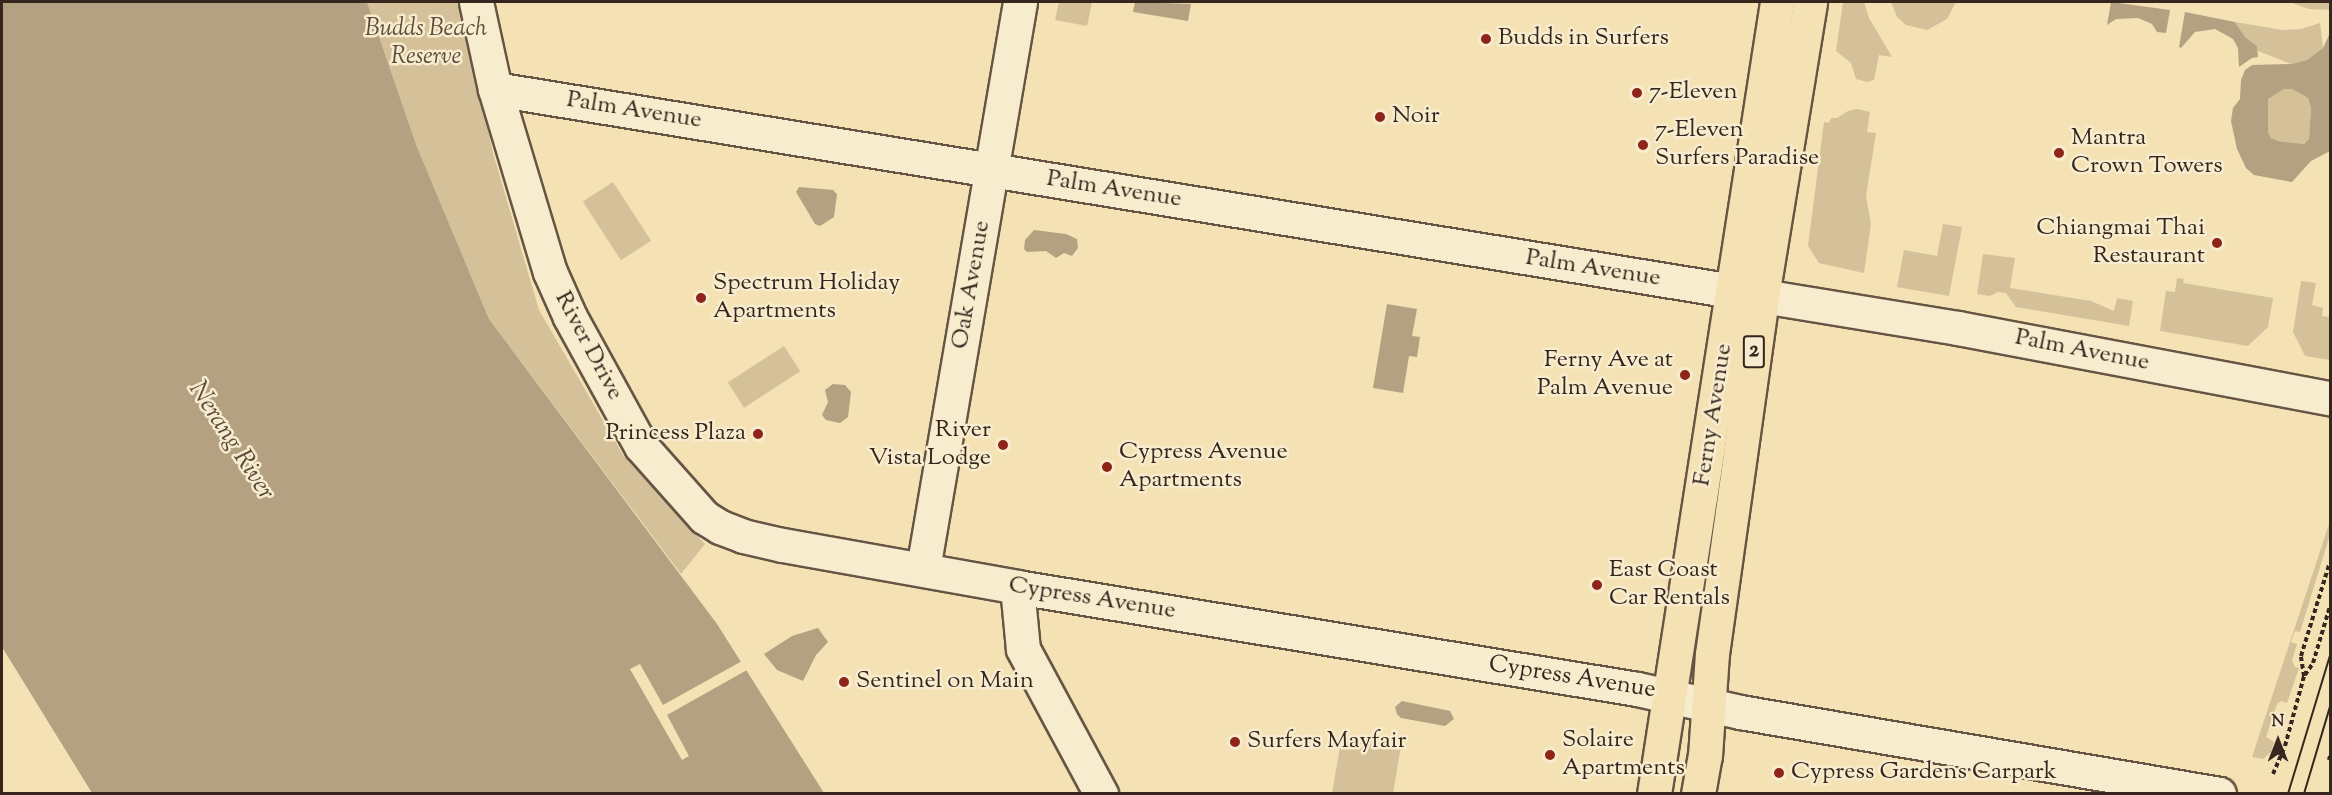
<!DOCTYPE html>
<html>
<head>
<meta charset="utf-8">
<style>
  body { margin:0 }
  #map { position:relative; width:2332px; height:795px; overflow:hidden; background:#f4e1b4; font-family:"Sorts Mill Goudy",serif }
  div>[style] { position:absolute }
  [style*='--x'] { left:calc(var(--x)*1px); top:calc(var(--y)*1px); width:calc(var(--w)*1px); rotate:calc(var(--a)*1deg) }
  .green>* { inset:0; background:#d4c19a; transform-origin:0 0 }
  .water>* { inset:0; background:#b3a181 }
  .pier>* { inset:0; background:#f4e1b4 }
  .path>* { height:4px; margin-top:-2px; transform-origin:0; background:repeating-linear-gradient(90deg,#36261e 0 4.5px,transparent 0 7.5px) }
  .roads { filter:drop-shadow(2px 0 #654) drop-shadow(-2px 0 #654) drop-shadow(0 2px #654) drop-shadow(0 -2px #654) }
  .street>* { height:33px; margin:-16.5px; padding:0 16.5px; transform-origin:16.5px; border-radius:16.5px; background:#f8ecce }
  .highway>* { height:33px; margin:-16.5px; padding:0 16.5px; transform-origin:16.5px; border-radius:16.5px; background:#f4e1b4 }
  .tram>* { height:1.5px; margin:-0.75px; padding:0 0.75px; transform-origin:0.75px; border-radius:0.75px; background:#36261e }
  .dots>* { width:16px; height:16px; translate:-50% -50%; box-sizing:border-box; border:3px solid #f8ecce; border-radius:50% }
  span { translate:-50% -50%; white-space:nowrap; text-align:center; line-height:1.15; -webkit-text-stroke:5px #f8ecce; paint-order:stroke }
  .shield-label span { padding:2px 4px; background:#f8ecce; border:2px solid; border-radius:4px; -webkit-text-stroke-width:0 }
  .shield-label { font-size:22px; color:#36261e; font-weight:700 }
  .park-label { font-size:24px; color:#5e4d3d; font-style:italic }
  .poi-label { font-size:24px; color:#36261e }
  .left { translate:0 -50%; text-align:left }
  .right { translate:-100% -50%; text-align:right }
  .street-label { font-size:24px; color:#36261e }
  .water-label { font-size:26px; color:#5c4b3c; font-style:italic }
  .frame { position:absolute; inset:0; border:3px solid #36261e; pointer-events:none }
  .north { position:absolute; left:2248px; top:711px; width:60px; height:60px; -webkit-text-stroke:4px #f8ecce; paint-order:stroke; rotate:0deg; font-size:16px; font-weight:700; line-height:24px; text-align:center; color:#36261e }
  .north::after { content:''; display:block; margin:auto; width:21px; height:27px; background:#36261e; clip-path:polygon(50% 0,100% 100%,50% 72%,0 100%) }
</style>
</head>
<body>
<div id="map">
  <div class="green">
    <div style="clip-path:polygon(367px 2px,460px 2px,493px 153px,539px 310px,623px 455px,705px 544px,681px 574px,489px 319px,417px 147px)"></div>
    <div style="clip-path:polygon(1059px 2px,1092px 2px,1087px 26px,1055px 20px)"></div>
    <div style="clip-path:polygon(1843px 2px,1864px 2px,1869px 18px,1892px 57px,1879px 55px,1874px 80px,1867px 82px,1856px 79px,1851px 63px,1836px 51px)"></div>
    <div style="clip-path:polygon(1891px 2px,1956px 2px,1947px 19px,1927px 30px,1906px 25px,1897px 17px)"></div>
    <div style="clip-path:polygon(2289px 2px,2330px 2px,2330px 10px,2309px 9px)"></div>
    <div style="clip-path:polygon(2235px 22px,2283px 30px,2301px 29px,2320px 23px,2323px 48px,2307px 60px,2291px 64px,2258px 51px,2257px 46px,2245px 37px)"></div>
    <div style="clip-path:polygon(2284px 89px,2292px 89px,2308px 98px,2311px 108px,2309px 139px,2304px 144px,2278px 141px,2271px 138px,2268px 132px,2268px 99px)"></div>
    <div style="clip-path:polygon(1857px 109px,1870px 112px,1867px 132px,1876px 133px,1866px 196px,1871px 224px,1864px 273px,1819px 263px,1808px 246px,1824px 122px,1829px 123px,1831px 118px,1837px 118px,1848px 111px)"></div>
    <div style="left:613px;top:182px;width:70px;height:36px;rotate:57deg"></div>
    <div style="clip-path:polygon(1943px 224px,1962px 227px,1949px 296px,1897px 287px,1904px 250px,1937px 256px)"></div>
    <div style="clip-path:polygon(1983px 254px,2015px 258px,2010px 288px,2091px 301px,2114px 311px,2117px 298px,2133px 301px,2129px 326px,2016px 307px,2006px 293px,1998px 292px,1990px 296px,1977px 294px)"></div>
    <div style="clip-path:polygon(2177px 278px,2184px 279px,2183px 283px,2273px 298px,2268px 327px,2248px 346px,2160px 331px,2166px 291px,2175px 292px)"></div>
    <div style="clip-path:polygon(2301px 281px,2316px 283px,2312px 305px,2323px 308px,2322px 316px,2330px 317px,2330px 360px,2305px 356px,2293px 332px)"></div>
    <div style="left:784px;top:346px;width:30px;height:67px;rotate:57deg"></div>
    <div style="clip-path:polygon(2330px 521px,2330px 535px,2300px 632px,2295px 631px,2291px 642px,2297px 644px,2292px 660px,2295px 667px,2299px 668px,2287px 703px,2281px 701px,2277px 704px,2266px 737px,2274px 742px,2271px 752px,2263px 759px,2252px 757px)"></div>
    <div style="clip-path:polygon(1342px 736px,1401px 746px,1393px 793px,1332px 793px)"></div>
  </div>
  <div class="water">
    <div style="clip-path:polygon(2px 2px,367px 2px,417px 147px,489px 319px,717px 624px,824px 793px,92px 793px,2px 647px)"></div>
    <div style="clip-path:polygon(1135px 2px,1191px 4px,1188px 21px,1133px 12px)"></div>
    <div style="clip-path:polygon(2111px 2px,2170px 10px,2166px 33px,2157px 32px,2152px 24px,2138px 18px,2116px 19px,2107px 25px)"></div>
    <div style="clip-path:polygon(2185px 12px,2235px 22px,2245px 37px,2257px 46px,2258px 57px,2252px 58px,2239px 67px,2238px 48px,2233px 39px,2215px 29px,2195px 32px,2181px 48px,2179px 47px)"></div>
    <div style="clip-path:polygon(evenodd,2330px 33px,2330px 151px,2311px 161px,2292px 182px,2254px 175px,2246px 168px,2237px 149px,2231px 121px,2233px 108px,2240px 99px,2241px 80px,2245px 70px,2252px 65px,2291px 64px,2307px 60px,2323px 48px,2330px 33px,2284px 89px,2292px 89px,2308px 98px,2311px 108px,2309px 139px,2304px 144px,2278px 141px,2271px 138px,2268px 132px,2268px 99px,2284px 89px)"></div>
    <div style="clip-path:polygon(799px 187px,833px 190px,837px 194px,834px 217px,820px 226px,815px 224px,796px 192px)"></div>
    <div style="clip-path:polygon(1034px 230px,1066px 234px,1077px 239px,1078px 248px,1072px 256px,1064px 253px,1056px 258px,1046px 251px,1027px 252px,1024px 249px,1025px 240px)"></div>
    <div style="clip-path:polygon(1387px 304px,1417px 309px,1412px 336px,1420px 337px,1417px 357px,1409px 356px,1403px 393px,1373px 388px)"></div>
    <div style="clip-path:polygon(833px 384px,845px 385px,851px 392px,848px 417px,840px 423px,826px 420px,822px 415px,828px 402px,825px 390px)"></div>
    <div style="clip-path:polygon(818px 628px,828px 642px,816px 655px,803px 681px,777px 670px,764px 654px,792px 636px)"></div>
    <div style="clip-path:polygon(1402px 701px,1450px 711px,1454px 719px,1445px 726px,1401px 718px,1397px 714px,1395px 707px)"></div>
  </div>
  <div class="pier">
    <div style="clip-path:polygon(742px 661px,747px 670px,667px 715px,689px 756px,682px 760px,630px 669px,640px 664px,663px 705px)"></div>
  </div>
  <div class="path">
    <div style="--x:2305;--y:675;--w:14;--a:-56"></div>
    <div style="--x:2313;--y:663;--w:59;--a:-73.4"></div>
    <div style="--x:2329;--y:760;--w:4;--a:-76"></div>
    <div style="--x:2273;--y:774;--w:30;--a:-67"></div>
    <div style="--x:2285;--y:746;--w:73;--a:-74.8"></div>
    <div style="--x:2304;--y:676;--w:20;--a:-99"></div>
    <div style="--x:2301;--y:656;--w:98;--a:-72.9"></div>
  </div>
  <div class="roads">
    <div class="street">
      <div style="--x:476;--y:2;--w:89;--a:77.7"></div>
      <div style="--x:495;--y:89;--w:191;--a:73.3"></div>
      <div style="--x:550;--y:272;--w:49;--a:66"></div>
      <div style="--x:570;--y:317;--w:147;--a:61.2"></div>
      <div style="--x:641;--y:446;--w:95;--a:48.4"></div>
      <div style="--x:704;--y:517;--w:19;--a:32"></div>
      <div style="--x:720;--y:527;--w:25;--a:21"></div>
      <div style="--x:743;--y:536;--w:40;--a:13"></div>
      <div style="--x:782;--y:545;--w:239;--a:10.1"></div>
      <div style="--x:1017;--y:587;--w:628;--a:9.34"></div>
      <div style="--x:1637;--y:689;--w:106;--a:12.6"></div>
      <div style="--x:1740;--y:712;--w:486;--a:9.7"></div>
      <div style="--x:495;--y:89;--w:1254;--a:9.27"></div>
      <div style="--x:1762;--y:296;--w:199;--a:9.3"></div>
      <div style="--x:1958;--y:328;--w:379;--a:10.7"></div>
      <div style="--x:923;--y:569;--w:575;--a:-80.29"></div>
      <div style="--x:1017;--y:587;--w:62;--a:84.5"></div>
      <div style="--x:1023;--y:649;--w:165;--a:61.7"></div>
    </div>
    <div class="highway">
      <div style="--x:1654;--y:794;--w:801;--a:-81.17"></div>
      <div style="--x:1698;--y:794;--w:39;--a:-80"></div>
      <div style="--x:1705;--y:756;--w:102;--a:-86.1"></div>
      <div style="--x:1712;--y:654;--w:361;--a:-82"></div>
      <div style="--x:1762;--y:296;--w:298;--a:-80.7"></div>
    </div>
  </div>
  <div class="tram">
    <div style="--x:2288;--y:794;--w:144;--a:-73.1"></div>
    <div style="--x:2304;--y:794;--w:91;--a:-73.4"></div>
  </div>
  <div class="dots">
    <div style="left:1486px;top:39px;background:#8f2418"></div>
    <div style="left:1637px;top:93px;background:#8f2418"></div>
    <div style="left:1380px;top:117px;background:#8f2418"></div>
    <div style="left:1643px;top:145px;background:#8f2418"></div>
    <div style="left:2059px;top:153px;background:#8f2418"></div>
    <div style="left:2217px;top:243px;background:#8f2418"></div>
    <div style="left:701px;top:298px;background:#8f2418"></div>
    <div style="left:1685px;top:375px;background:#8f2418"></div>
    <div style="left:758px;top:434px;background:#8f2418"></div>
    <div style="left:1003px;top:445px;background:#8f2418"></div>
    <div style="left:1107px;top:467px;background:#8f2418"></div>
    <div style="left:1597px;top:585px;background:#8f2418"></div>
    <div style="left:844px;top:682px;background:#8f2418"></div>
    <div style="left:1235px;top:742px;background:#8f2418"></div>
    <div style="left:1550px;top:755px;background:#8f2418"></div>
    <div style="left:1779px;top:773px;background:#8f2418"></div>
  </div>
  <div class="shield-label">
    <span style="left:1754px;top:352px">2</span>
  </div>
  <div class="park-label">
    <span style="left:426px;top:44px">Budds Beach<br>Reserve</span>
  </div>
  <div class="poi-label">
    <span class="left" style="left:1498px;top:39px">Budds in Surfers</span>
    <span class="left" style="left:1649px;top:93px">7-Eleven</span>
    <span class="left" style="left:1392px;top:117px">Noir</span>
    <span class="left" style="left:1655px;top:145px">7-Eleven<br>Surfers Paradise</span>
    <span class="left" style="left:2071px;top:153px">Mantra<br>Crown Towers</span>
    <span class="right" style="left:2205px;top:243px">Chiangmai Thai<br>Restaurant</span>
    <span class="left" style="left:713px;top:298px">Spectrum Holiday<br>Apartments</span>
    <span class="right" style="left:1673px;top:375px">Ferny Ave at<br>Palm Avenue</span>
    <span class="right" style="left:991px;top:445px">River<br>Vista Lodge</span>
    <span class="right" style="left:746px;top:434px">Princess Plaza</span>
    <span class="left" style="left:1119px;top:467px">Cypress Avenue<br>Apartments</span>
    <span class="left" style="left:1609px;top:585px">East Coast<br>Car Rentals</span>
    <span class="left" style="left:856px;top:682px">Sentinel on Main</span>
    <span class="left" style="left:1562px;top:755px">Solaire<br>Apartments</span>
    <span class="left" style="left:1247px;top:742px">Surfers Mayfair</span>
    <span class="left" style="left:1791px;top:773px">Cypress Gardens Carpark</span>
  </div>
  <div class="street-label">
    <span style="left:634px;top:111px;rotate:9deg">Palm Avenue</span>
    <span style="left:1114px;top:190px;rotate:9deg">Palm Avenue</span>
    <span style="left:1593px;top:269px;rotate:9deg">Palm Avenue</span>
    <span style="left:972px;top:285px;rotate:-80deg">Oak Avenue</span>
    <span style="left:588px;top:346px;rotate:62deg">River Drive</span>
    <span style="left:2082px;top:351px;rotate:11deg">Palm Avenue</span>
    <span style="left:1714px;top:415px;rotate:-81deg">Ferny Avenue</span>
    <span style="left:1092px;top:599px;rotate:9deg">Cypress Avenue</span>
    <span style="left:1572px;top:678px;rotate:9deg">Cypress Avenue</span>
  </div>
  <div class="water-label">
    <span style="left:231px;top:441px;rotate:57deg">Nerang River</span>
  </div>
  <div class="frame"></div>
  <div class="north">N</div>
</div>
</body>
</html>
